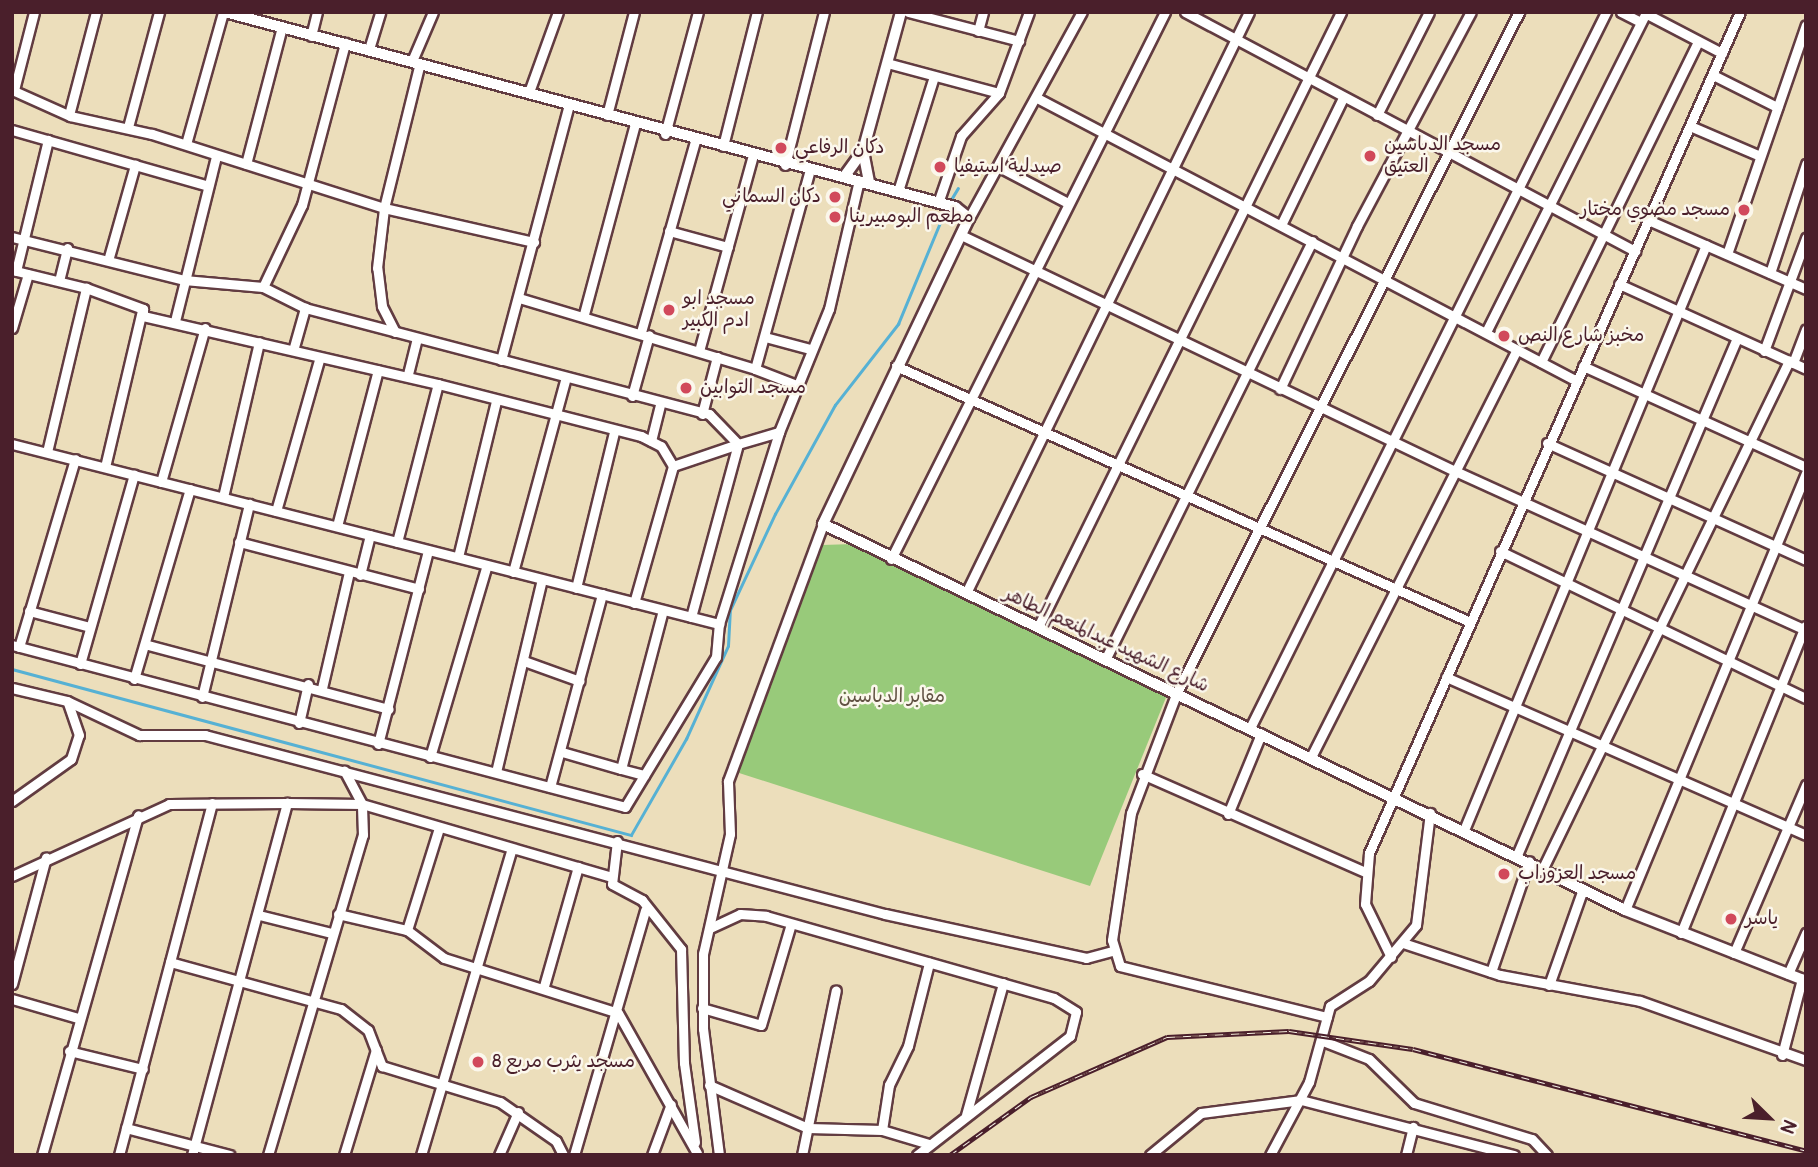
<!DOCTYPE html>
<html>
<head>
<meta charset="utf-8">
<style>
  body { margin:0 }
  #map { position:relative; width:1818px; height:1167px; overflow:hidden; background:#ecdebb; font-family:Pangolin,"Playpen Sans Arabic",sans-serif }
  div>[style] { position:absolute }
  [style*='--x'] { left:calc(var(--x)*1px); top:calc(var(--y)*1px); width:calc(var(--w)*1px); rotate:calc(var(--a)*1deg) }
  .green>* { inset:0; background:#98ca7a }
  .stream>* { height:2.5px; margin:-1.25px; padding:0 1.25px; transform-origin:1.25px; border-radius:1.25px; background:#56b1d4 }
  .roads { filter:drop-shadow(2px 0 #623c41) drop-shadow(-2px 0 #623c41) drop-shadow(0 2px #623c41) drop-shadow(0 -2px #623c41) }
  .minor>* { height:9px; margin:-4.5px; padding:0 4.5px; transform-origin:4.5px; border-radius:4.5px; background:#fff }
  .tertiary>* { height:10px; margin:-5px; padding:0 5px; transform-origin:5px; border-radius:5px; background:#fff }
  .rail>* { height:5px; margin-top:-2.5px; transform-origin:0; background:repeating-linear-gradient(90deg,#fbf7ec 0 8px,#4a1f2b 0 16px); box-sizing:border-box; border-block:2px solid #4a1f2b }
  .dots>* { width:19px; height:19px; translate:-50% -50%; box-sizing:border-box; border:4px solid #fbf7ec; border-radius:50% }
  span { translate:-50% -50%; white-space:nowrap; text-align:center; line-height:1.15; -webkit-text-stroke:5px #fbf7ec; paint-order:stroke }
  .poi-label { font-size:19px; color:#4a1f2b }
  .left { translate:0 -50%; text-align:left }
  .right { translate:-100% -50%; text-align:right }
  .street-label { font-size:19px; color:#4a1f2b }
  .park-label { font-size:19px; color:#615243 }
  .frame { position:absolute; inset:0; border:14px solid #4a1f2b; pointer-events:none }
  .north { position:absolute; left:1734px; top:1083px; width:70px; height:70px; -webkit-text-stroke:5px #fbf7ec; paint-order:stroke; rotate:114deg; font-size:19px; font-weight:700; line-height:28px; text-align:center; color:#4a1f2b }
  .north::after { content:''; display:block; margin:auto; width:24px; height:32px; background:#4a1f2b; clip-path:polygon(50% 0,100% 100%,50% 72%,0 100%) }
</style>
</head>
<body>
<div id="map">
  <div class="green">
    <div style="clip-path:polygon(854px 544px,1167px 695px,1090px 886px,736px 772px,822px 545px)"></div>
  </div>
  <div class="stream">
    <div style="--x:949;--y:203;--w:17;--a:-59"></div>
    <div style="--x:12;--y:669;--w:641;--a:15.01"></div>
    <div style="--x:631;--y:835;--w:111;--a:-60.2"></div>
    <div style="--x:686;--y:739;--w:102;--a:-65.7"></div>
    <div style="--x:728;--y:646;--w:36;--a:-87"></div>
    <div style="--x:730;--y:610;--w:106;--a:-64.9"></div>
    <div style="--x:775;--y:514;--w:124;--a:-61.2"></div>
    <div style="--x:835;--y:405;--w:103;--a:-52.1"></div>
    <div style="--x:898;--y:324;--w:126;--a:-67.5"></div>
  </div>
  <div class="roads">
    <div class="minor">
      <div style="--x:908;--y:12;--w:115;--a:14.6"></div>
      <div style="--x:1185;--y:12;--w:510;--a:27.97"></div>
      <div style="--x:1621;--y:12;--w:22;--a:27"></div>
      <div style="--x:1645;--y:13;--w:87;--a:27.5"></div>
      <div style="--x:978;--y:31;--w:20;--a:-75"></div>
      <div style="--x:311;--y:36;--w:25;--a:-76"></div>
      <div style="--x:369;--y:49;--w:39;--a:-73"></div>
      <div style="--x:412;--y:61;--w:53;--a:-66.8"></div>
      <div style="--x:887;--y:63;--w:116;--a:15"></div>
      <div style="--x:1713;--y:75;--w:72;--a:26.6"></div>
      <div style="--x:12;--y:90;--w:64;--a:24.1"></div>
      <div style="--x:70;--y:116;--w:84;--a:12.4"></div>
      <div style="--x:152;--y:134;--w:244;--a:17.7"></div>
      <div style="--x:384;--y:208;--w:154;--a:12.8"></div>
      <div style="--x:14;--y:90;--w:81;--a:-75.6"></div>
      <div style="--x:529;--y:92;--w:85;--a:-70.1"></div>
      <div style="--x:1037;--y:98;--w:610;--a:27.66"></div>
      <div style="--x:70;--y:111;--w:102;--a:-75.3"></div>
      <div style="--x:607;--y:115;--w:106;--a:-75.3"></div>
      <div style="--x:1377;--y:115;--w:115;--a:-63.2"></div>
      <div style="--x:1690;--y:126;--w:76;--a:23.2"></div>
      <div style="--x:128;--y:127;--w:119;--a:-74.9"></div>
      <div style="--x:12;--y:130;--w:204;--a:15.9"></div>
      <div style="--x:665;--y:134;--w:126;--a:-74.9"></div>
      <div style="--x:186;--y:144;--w:137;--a:-74.3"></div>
      <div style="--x:723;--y:146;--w:138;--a:-75.8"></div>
      <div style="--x:246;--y:164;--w:142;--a:-75.3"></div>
      <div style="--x:785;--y:165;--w:158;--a:-75.7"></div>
      <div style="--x:1001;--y:168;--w:76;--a:27.6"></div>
      <div style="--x:899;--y:188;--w:117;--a:-72.6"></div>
      <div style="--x:939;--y:200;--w:68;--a:-71"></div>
      <div style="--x:961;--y:136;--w:57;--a:-48.5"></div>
      <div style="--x:999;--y:93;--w:86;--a:-69.7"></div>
      <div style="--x:969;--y:218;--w:235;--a:-61.3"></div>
      <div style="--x:1648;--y:220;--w:172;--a:23.6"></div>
      <div style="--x:1281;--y:225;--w:141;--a:-64"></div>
      <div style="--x:669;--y:231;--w:61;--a:15.2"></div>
      <div style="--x:961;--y:235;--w:547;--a:25.54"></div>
      <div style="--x:1455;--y:471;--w:385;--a:24.4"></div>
      <div style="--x:12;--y:237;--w:177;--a:14"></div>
      <div style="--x:184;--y:280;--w:79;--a:5.1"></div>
      <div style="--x:263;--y:287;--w:47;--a:26.6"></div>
      <div style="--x:305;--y:308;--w:418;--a:14.7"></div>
      <div style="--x:709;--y:414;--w:42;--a:46"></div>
      <div style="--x:738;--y:444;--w:43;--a:-16.3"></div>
      <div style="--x:1727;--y:254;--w:242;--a:-71"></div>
      <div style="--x:109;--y:257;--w:96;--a:-74.2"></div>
      <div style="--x:12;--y:270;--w:76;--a:13.7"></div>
      <div style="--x:86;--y:288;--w:61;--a:20.2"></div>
      <div style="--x:143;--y:309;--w:7;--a:90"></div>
      <div style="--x:143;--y:316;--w:303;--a:13"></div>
      <div style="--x:16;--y:271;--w:135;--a:-76.3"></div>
      <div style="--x:1770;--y:273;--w:115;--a:-71.7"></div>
      <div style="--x:59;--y:281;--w:34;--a:-76"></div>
      <div style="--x:1619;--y:284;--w:205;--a:24.4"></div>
      <div style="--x:263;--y:287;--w:91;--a:-64.6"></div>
      <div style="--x:302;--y:205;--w:168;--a:-75.1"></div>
      <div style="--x:519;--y:298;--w:246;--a:16.7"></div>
      <div style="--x:755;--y:369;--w:206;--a:-74.6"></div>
      <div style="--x:584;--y:314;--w:198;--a:-75"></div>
      <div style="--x:175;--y:321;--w:170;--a:-76"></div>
      <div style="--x:12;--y:328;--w:56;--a:-73.5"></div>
      <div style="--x:395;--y:332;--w:29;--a:-117"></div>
      <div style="--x:382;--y:306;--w:38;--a:-97"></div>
      <div style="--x:377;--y:268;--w:60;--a:-83.3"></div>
      <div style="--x:384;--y:208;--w:149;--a:-76.1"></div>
      <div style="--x:641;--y:332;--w:202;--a:-74.2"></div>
      <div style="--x:1486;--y:332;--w:358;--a:-63.4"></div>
      <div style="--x:765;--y:337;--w:47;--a:14.9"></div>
      <div style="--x:294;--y:347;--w:41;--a:-74.2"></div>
      <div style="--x:699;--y:351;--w:203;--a:-74.6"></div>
      <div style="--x:1764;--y:351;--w:121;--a:-69.6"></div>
      <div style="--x:501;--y:360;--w:265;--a:-75.1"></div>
      <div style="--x:1541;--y:362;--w:357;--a:-63.9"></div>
      <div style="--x:1793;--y:363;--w:36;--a:-69"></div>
      <div style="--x:896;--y:366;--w:626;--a:24.03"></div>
      <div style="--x:1583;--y:366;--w:245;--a:24.4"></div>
      <div style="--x:755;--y:369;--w:47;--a:21.1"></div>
      <div style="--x:408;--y:374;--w:36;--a:-76"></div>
      <div style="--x:1280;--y:389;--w:180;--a:-64.7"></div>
      <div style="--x:1357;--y:226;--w:242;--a:-62"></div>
      <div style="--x:632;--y:396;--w:63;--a:-74.4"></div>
      <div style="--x:702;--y:414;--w:59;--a:-75.3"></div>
      <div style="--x:651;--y:441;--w:37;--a:-76"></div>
      <div style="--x:1547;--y:443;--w:284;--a:24.3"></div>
      <div style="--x:12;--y:444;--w:730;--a:14.28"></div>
      <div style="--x:47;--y:452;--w:169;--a:-76.6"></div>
      <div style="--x:105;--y:467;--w:161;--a:-76.7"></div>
      <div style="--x:161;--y:482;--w:160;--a:-74.1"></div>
      <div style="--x:223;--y:497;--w:159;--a:-76.9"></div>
      <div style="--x:276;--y:511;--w:157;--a:-74.1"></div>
      <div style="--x:337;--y:526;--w:161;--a:-75.3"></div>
      <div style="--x:239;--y:542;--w:186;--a:14.6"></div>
      <div style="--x:397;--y:542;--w:163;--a:-75.5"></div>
      <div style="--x:438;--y:384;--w:210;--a:14.4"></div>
      <div style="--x:641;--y:436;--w:22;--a:27"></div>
      <div style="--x:661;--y:446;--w:23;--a:59"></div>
      <div style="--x:1500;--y:551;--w:339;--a:25.7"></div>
      <div style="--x:458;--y:557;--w:161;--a:-76.3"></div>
      <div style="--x:891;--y:559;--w:612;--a:-63.39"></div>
      <div style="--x:513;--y:572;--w:199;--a:-74.8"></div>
      <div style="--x:360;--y:575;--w:41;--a:-76"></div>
      <div style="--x:576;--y:588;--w:161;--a:-76.3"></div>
      <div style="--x:966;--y:593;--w:646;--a:-64.03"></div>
      <div style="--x:634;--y:603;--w:142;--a:-74.1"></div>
      <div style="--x:673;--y:466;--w:69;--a:-18.7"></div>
      <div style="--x:29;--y:611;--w:63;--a:14.7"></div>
      <div style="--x:691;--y:617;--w:179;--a:-74.8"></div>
      <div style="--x:1038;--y:627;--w:686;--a:-63.77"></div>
      <div style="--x:12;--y:645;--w:634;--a:14.8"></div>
      <div style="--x:625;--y:807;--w:175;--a:-58.8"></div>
      <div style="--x:716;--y:657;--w:33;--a:-85"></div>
      <div style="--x:719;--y:624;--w:201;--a:-72.6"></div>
      <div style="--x:779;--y:432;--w:133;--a:-67.9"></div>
      <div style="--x:829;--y:309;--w:132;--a:-76.9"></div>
      <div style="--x:148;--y:645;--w:249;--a:14.9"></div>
      <div style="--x:19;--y:647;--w:196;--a:-73.4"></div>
      <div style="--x:1106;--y:658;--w:465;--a:-63.7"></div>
      <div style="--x:524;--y:661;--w:59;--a:19.7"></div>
      <div style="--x:80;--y:664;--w:197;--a:-74.1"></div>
      <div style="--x:1446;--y:677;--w:393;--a:23.7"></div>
      <div style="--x:134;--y:679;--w:198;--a:-73.6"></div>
      <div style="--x:12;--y:688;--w:57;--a:13.3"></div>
      <div style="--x:67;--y:701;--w:80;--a:25.3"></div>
      <div style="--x:139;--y:735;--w:66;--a:0"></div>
      <div style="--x:205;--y:735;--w:703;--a:14.75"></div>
      <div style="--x:885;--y:914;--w:206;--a:12.3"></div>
      <div style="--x:1086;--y:958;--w:27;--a:-15"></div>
      <div style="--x:322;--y:688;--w:119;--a:-76.9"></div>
      <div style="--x:202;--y:697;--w:199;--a:-76.3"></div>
      <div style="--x:299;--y:723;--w:40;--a:-77"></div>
      <div style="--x:1250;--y:728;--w:800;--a:-63.56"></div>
      <div style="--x:378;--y:744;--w:200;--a:-75.5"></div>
      <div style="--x:562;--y:752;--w:61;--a:16.1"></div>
      <div style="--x:621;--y:769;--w:164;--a:-75.2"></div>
      <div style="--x:430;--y:757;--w:200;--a:-73.5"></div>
      <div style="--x:1311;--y:757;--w:456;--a:-63.2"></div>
      <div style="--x:621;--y:769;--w:24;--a:15"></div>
      <div style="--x:496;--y:772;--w:198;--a:-76.6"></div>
      <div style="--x:1142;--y:774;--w:244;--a:23.7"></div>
      <div style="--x:550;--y:787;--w:200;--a:-74.9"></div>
      <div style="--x:12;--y:801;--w:72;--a:-35.4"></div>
      <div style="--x:71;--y:759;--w:25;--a:-72"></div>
      <div style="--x:79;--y:735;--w:34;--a:-109"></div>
      <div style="--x:1228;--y:814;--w:87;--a:-67.6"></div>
      <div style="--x:1464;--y:830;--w:633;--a:-67.53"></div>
      <div style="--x:617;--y:841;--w:43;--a:96.6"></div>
      <div style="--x:612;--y:884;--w:34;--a:28"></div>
      <div style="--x:642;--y:900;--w:63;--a:51.5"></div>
      <div style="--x:681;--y:949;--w:114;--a:88.5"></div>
      <div style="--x:684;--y:1063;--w:80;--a:82.1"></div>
      <div style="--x:1517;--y:855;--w:562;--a:-66.95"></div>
      <div style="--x:1543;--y:868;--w:564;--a:-64.12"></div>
      <div style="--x:12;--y:876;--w:173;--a:-24.6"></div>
      <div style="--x:169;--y:804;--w:118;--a:-0.5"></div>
      <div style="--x:287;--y:803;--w:75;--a:0.8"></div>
      <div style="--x:362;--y:804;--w:257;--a:16.3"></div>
      <div style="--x:1625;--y:910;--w:473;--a:-67.5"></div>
      <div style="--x:338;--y:914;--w:71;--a:13.1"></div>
      <div style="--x:407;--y:930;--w:46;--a:37.1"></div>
      <div style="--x:444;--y:958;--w:182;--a:17.5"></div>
      <div style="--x:618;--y:1013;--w:161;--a:60.6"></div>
      <div style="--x:259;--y:915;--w:75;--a:13.9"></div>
      <div style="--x:710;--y:928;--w:33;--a:-25"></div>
      <div style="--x:740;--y:914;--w:26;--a:4"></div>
      <div style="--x:766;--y:916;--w:299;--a:15.9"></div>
      <div style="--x:1054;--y:998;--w:26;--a:32"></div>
      <div style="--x:1076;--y:1012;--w:25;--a:104"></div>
      <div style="--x:1070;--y:1036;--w:194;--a:142.1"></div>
      <div style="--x:407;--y:930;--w:107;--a:-72.6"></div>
      <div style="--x:1681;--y:933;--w:331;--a:-68"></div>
      <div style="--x:1403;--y:943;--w:102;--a:18.3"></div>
      <div style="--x:1500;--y:975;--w:142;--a:10.5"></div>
      <div style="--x:1640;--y:1001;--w:176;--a:19.6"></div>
      <div style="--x:1734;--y:953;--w:183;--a:-66.8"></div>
      <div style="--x:1391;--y:957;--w:59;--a:-116.1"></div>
      <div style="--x:1365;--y:904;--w:51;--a:-85.5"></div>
      <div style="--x:1369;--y:853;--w:919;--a:-66.2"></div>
      <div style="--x:170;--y:962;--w:177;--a:15.4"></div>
      <div style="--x:341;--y:1009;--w:34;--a:38"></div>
      <div style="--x:368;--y:1030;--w:39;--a:69"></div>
      <div style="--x:382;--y:1066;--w:123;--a:17"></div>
      <div style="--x:500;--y:1102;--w:68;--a:34.9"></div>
      <div style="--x:556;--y:1141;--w:16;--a:63"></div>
      <div style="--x:1491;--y:972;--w:117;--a:-71.1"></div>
      <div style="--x:1788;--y:974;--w:45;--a:-66.3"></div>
      <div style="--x:12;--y:984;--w:131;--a:-75"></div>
      <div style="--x:1549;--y:985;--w:102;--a:-70.5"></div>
      <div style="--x:544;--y:986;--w:124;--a:-74.1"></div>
      <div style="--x:12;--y:999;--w:69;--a:16.1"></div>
      <div style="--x:702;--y:1008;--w:61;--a:16.1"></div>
      <div style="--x:761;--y:1025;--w:105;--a:-73.5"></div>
      <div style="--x:1327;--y:1017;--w:213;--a:-166.2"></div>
      <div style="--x:1120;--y:966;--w:27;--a:-107"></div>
      <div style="--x:1112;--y:940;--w:128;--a:-81.5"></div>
      <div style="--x:1131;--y:813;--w:129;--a:-69.2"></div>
      <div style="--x:1177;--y:692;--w:761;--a:-63.3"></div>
      <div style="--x:1323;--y:1041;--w:49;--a:21.4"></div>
      <div style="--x:1369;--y:1059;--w:63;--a:44.4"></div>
      <div style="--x:1414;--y:1103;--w:123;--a:17"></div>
      <div style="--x:1532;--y:1139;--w:22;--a:47"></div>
      <div style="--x:69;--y:1051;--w:76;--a:13.7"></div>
      <div style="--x:1782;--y:1055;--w:79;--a:-75.3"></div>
      <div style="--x:709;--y:1085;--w:108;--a:23.5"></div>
      <div style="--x:808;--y:1128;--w:74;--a:1.5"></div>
      <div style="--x:882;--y:1130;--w:49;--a:16.6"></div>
      <div style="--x:966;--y:1115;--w:137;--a:-74.3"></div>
      <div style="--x:126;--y:1128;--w:107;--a:14.6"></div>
      <div style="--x:882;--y:1130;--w:46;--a:-81.2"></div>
      <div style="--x:889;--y:1085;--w:43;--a:-64"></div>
      <div style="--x:908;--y:1046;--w:86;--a:-75.8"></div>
      <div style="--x:42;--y:1155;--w:353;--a:-74.2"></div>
      <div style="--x:119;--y:1155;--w:364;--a:-75.2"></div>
      <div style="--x:192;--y:1155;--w:365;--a:-74.9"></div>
      <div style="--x:268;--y:1155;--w:334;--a:-73.5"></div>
      <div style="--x:363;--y:835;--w:31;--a:-92"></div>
      <div style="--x:362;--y:804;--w:38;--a:-118"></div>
      <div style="--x:344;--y:1155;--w:110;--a:-73.1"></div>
      <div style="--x:421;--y:1155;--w:316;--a:-73.5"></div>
      <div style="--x:499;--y:1155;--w:47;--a:-66.2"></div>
      <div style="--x:574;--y:1155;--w:255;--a:-73.8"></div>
      <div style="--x:652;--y:1155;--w:54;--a:-69.6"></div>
      <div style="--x:719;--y:1155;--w:127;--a:-97.2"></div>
      <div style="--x:703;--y:1029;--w:75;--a:-90"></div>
      <div style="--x:703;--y:954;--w:123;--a:-77.3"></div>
      <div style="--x:730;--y:834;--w:53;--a:-92.2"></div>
      <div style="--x:728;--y:781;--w:274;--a:-69.7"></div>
      <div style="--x:802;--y:1155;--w:168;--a:-78.4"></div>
      <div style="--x:1150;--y:1155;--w:66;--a:-39.5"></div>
      <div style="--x:1201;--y:1113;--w:101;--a:-7.4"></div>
      <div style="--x:1301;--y:1100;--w:220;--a:14.5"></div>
      <div style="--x:1270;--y:1155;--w:83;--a:-61.9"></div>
      <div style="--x:1309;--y:1082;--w:79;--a:-74.6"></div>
      <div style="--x:1330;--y:1006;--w:46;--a:-32.7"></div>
      <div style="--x:1369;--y:981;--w:73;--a:-50"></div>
      <div style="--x:1416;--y:925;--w:113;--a:-82.9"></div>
      <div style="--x:1406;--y:1155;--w:29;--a:-76"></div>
    </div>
    <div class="tertiary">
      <div style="--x:225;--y:12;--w:756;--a:14.96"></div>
      <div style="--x:955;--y:207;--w:18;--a:38"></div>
      <div style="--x:969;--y:218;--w:339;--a:115.5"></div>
      <div style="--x:823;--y:524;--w:890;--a:25.7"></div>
      <div style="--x:1625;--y:910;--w:194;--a:21.4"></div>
      <div style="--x:863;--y:151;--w:32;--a:79"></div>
      <div style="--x:844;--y:177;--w:32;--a:-54"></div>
      <div style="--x:863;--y:151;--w:144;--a:-74.7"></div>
    </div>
  </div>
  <div class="rail">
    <div style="--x:950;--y:1155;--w:100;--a:-35.6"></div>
    <div style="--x:1031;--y:1097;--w:149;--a:-23.8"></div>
    <div style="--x:1167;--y:1037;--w:122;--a:-2.8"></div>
    <div style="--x:1289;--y:1031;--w:125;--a:8.3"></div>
    <div style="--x:1413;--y:1049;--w:406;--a:14.5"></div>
  </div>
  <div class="dots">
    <div style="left:781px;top:148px;background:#d1495b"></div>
    <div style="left:1370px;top:156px;background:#d1495b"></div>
    <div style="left:940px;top:167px;background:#d1495b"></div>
    <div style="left:835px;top:197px;background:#d1495b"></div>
    <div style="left:1744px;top:210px;background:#d1495b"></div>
    <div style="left:835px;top:217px;background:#d1495b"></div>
    <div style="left:669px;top:310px;background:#d1495b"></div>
    <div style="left:1504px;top:336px;background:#d1495b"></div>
    <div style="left:686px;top:388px;background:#d1495b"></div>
    <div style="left:1504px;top:874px;background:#d1495b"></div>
    <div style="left:1731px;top:919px;background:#d1495b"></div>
    <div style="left:478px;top:1062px;background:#d1495b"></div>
  </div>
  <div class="poi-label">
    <span class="left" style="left:1384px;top:156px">مسجد الدباسين<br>العتيق</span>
    <span class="left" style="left:795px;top:148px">دكان الرفاعي</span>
    <span class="left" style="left:954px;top:167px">صيدلية استيفيا</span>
    <span class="right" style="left:821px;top:197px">دكان السماني</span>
    <span class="right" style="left:1730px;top:210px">مسجد مضوي مختار</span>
    <span class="left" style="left:849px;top:217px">مطعم البومبيرينا</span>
    <span class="left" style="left:683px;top:310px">مسجد ابو<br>ادم الكبير</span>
    <span class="left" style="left:1518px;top:336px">مخبز شارع النص</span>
    <span class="left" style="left:700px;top:388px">مسجد التوابين</span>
    <span class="left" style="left:1518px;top:874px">مسجد العزوزاب</span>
    <span class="left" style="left:1745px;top:919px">ياسر</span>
    <span class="left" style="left:492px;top:1062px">مسجد يثرب مربع 8</span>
  </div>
  <div class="street-label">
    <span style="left:1106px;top:640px;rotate:25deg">شارع الشهيد عبدالمنعم الطاهر</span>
  </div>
  <div class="park-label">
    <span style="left:892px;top:697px">مقابر الدباسين</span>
  </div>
  <div class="frame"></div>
  <div class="north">N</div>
</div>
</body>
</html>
